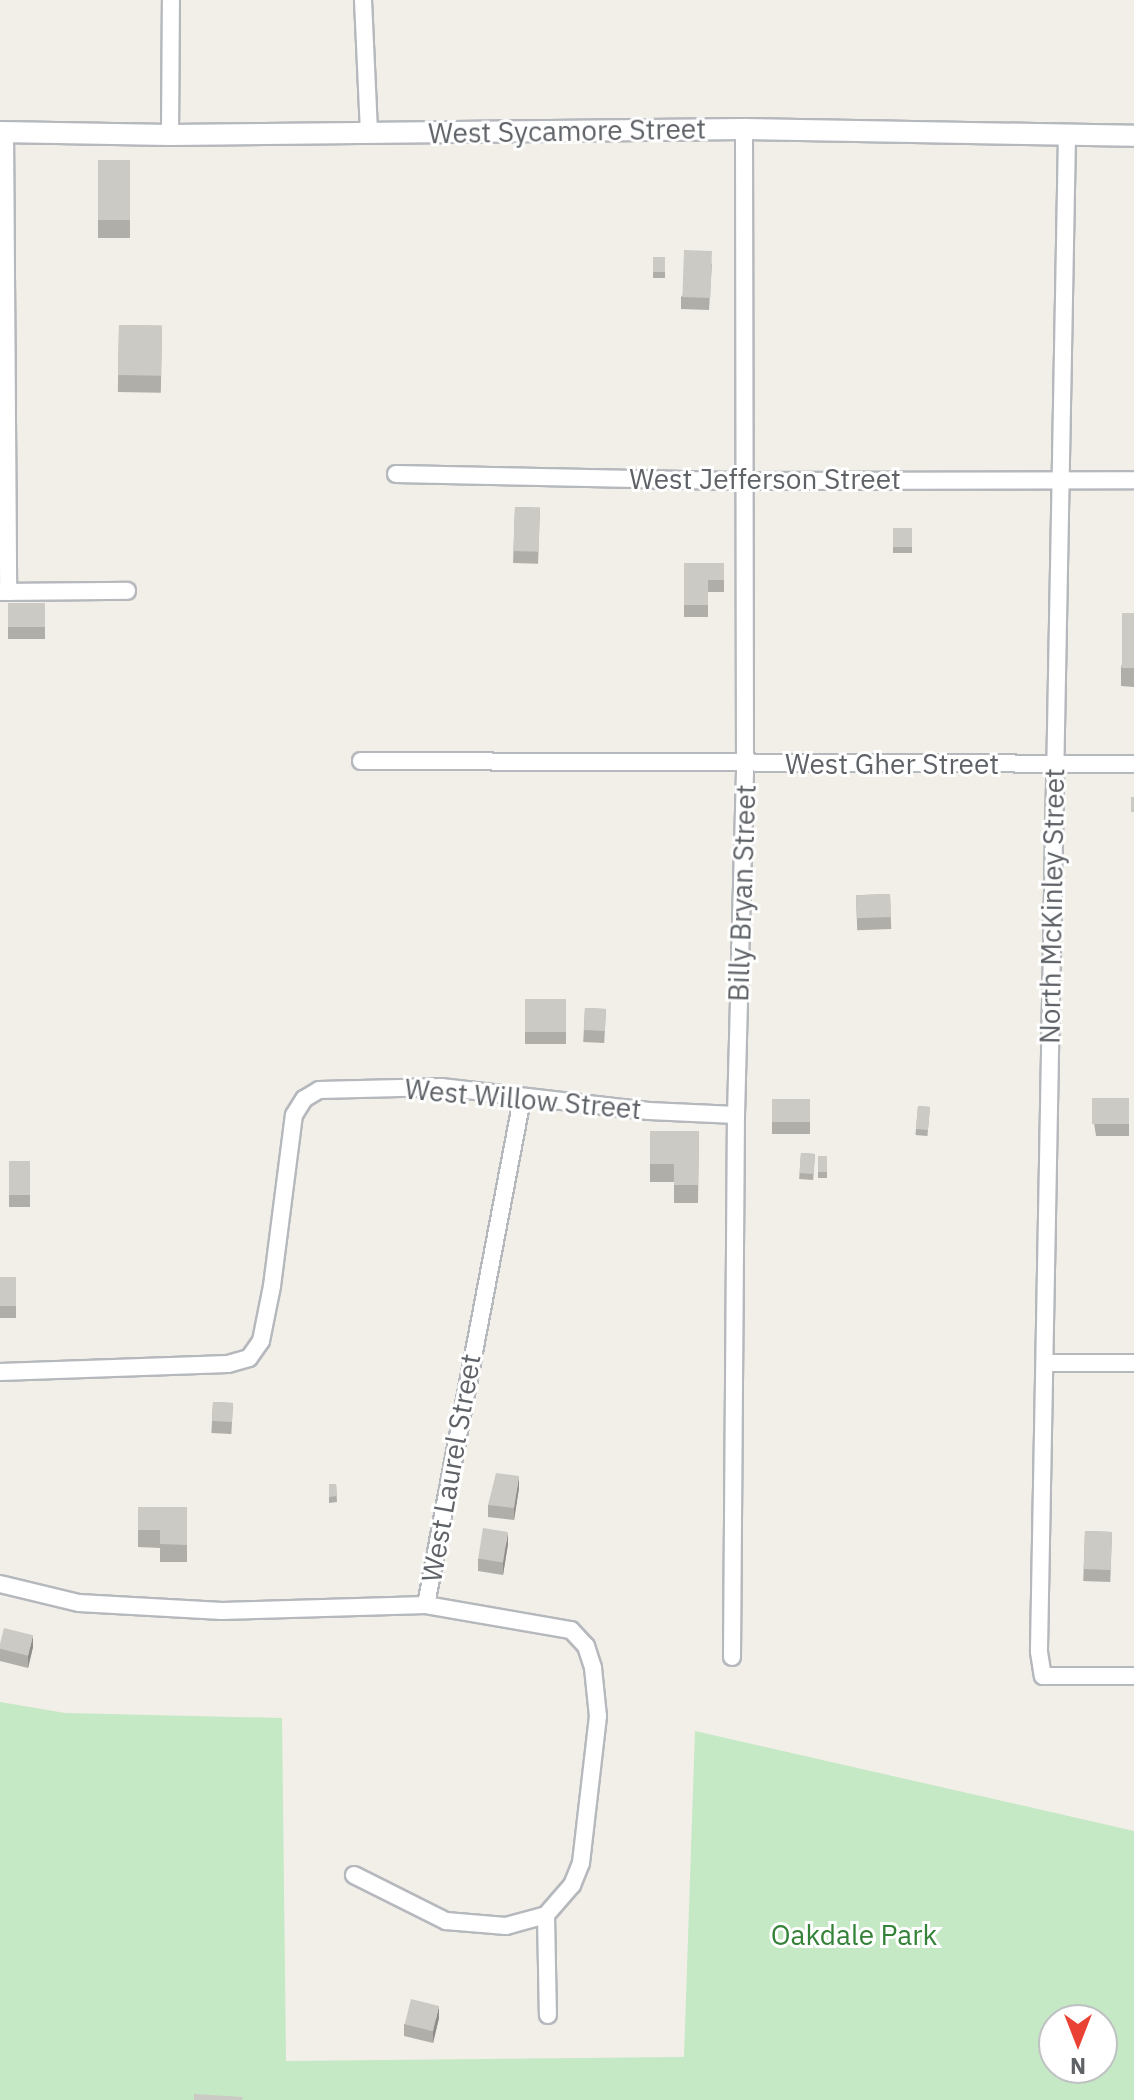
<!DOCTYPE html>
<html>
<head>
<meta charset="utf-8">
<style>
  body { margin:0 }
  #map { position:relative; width:1134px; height:2100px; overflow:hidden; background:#f1efe8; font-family:"IBM Plex Sans",sans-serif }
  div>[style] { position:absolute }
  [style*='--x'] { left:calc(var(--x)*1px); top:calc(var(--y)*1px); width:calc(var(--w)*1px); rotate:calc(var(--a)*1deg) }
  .green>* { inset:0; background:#c5e8c5 }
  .roads { filter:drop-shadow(2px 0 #b5b8bc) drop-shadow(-2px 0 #b5b8bc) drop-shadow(0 2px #b5b8bc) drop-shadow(0 -2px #b5b8bc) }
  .minor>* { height:16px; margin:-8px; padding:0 8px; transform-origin:8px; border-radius:8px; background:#fff }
  .tertiary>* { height:20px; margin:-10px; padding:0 10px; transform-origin:10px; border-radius:10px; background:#fff }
  .wall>* { inset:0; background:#afaea9; transform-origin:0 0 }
  .shaded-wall>* { inset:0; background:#8f8d8a }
  .building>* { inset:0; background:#cccac5; transform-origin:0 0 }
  span { translate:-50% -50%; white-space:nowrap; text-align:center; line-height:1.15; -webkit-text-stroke:6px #fff; paint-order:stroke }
  .street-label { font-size:28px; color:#5f6368 }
  .park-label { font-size:28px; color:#348238 }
  .north { position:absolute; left:1038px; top:2004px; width:80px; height:80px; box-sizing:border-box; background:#fff; border:2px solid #bfc1c3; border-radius:50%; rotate:180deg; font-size:22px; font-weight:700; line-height:32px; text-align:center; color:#5f6368 }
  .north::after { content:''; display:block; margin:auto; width:28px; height:36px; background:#ea4335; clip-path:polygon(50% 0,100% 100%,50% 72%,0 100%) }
</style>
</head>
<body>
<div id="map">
  <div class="green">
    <div style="clip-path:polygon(evenodd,0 1702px,65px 1713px,282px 1718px,286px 2061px,684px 2057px,695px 1731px,1134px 1831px,1134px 2100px,0 2100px,0 1702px,1054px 2020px,1102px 2020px,1102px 2068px,1054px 2068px,1054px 2020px)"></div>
  </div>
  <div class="roads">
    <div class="minor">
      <div style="--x:363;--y:0;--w:133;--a:87.4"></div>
      <div style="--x:5;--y:132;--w:460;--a:89.6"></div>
      <div style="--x:170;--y:135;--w:135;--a:-89.6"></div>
      <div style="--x:1067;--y:135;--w:1517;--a:91.06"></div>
      <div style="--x:1039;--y:1652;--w:24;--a:81"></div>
      <div style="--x:1043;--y:1676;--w:91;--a:0"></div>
      <div style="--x:396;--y:474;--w:348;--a:1.2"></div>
      <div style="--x:744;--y:481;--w:390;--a:-0.1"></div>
      <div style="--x:0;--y:592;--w:127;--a:-0.5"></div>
      <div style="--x:361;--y:761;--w:773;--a:0.22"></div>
      <div style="--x:1045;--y:1363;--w:89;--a:0"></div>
      <div style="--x:0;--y:1372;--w:228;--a:-2"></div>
      <div style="--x:228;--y:1364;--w:22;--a:-16"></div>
      <div style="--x:249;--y:1358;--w:21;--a:-55"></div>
      <div style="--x:261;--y:1341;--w:56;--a:-78.7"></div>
      <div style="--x:272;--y:1286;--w:172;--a:-82.7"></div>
      <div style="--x:294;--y:1115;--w:19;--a:-58"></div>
      <div style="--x:304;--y:1099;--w:17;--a:-31"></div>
      <div style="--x:319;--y:1090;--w:122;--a:-1.4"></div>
      <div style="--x:441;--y:1087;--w:209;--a:6.6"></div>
      <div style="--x:649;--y:1111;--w:87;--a:2.6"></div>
      <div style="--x:0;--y:1584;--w:81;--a:13.5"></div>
      <div style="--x:79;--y:1603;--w:143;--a:3.2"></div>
      <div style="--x:222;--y:1611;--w:204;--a:-1.7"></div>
      <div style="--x:426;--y:1605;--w:147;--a:9.8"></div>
      <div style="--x:571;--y:1630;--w:22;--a:47"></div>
      <div style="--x:586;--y:1646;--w:23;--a:72"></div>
      <div style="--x:593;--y:1668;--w:48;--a:84.1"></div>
      <div style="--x:598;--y:1716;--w:148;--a:96.6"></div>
      <div style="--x:581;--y:1863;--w:24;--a:112"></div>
      <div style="--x:572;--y:1885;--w:40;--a:131"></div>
      <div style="--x:546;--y:1915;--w:100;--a:88.9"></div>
      <div style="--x:426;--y:1605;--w:515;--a:-79.26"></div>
      <div style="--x:732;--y:1657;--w:542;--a:-89.58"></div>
      <div style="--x:736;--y:1115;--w:350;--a:-88.5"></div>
      <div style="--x:745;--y:765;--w:636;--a:-90.09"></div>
      <div style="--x:354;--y:1875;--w:103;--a:26.6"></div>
      <div style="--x:446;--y:1921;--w:60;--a:4.8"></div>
      <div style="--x:506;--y:1926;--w:41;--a:-15.4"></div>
    </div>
    <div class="tertiary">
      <div style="--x:0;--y:132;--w:170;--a:1"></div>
      <div style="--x:170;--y:135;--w:574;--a:-0.6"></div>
      <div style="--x:744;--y:129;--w:390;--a:1"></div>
    </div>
  </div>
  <div class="wall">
    <div style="left:98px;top:160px;width:32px;height:78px"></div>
    <div style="left:653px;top:257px;width:12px;height:21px"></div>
    <div style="clip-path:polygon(712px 263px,709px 310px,681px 309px,681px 297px)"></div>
    <div style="left:119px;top:325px;width:43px;height:67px;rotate:1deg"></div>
    <div style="left:515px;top:507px;width:25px;height:56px;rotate:2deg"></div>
    <div style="left:893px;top:528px;width:19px;height:25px"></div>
    <div style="clip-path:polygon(684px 563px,724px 563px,724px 592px,708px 592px,708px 617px,684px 617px)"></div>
    <div style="left:45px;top:603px;width:36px;height:37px;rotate:90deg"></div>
    <div style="clip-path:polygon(1134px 613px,1134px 687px,1121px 686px,1121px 668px)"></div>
    <div style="left:890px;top:894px;width:35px;height:34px;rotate:88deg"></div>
    <div style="left:525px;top:999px;width:41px;height:45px"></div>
    <div style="left:585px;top:1008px;width:21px;height:34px;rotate:3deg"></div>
    <div style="clip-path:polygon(1092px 1098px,1129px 1098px,1129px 1136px,1096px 1136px,1092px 1110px)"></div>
    <div style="left:772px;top:1099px;width:38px;height:35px"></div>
    <div style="left:918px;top:1106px;width:12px;height:29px;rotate:5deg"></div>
    <div style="clip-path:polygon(650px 1131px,699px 1131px,698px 1203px,674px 1203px,674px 1182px,650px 1182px)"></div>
    <div style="left:801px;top:1153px;width:14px;height:26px;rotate:4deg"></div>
    <div style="left:818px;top:1156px;width:9px;height:22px"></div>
    <div style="left:9px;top:1161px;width:21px;height:46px"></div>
    <div style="left:16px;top:1277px;width:41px;height:16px;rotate:90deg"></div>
    <div style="left:213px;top:1402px;width:20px;height:31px;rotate:3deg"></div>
    <div style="clip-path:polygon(329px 1484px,336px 1484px,337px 1502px,329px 1503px)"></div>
    <div style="clip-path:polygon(519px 1488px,514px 1520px,488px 1517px,488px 1505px)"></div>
    <div style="clip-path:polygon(138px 1507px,187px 1507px,187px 1562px,160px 1562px,160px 1548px,138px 1547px)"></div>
    <div style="left:1085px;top:1531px;width:27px;height:50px;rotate:2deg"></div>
    <div style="clip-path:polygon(508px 1544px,503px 1575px,478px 1571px,478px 1559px)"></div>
    <div style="clip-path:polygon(0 1645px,33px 1647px,28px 1668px,0 1661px)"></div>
    <div style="clip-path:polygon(439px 2018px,433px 2043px,404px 2036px,404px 2024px)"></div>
  </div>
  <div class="shaded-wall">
    <div style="clip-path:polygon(519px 1476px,519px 1488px,514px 1520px,514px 1508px)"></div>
    <div style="clip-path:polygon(508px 1532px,508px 1544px,503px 1575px,503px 1563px)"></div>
    <div style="clip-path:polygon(33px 1635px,33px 1647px,28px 1668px,28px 1656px)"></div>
    <div style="clip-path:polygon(439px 2006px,439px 2018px,433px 2043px,433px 2031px)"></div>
  </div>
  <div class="building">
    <div style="left:98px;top:160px;width:32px;height:60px"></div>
    <div style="left:684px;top:250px;width:28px;height:47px;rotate:2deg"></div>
    <div style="left:653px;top:257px;width:12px;height:15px"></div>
    <div style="left:119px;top:325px;width:43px;height:50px;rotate:1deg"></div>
    <div style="left:515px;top:507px;width:25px;height:44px;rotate:2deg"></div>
    <div style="left:893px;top:528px;width:19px;height:19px"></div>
    <div style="clip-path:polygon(684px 563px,724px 563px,724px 580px,708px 580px,708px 605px,684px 605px)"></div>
    <div style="left:45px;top:603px;width:24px;height:37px;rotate:90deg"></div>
    <div style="left:1122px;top:613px;width:12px;height:55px"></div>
    <div style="left:1131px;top:797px;width:3px;height:15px"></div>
    <div style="left:890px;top:894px;width:23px;height:34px;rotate:88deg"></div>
    <div style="left:525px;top:999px;width:41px;height:33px"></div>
    <div style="left:585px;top:1008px;width:21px;height:22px;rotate:3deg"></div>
    <div style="left:1092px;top:1098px;width:37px;height:26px"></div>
    <div style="left:772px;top:1099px;width:38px;height:23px"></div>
    <div style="left:918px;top:1106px;width:12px;height:23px;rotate:5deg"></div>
    <div style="clip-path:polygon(650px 1131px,699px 1131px,698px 1185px,674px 1185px,674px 1164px,650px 1164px)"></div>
    <div style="left:801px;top:1153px;width:14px;height:20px;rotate:4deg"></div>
    <div style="left:818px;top:1156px;width:9px;height:16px"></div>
    <div style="left:9px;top:1161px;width:21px;height:34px"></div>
    <div style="left:16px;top:1277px;width:29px;height:16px;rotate:90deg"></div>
    <div style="left:213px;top:1402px;width:20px;height:19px;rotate:3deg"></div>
    <div style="clip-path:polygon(496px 1473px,519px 1476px,514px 1508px,488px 1505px)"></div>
    <div style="clip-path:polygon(329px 1484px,336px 1484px,337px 1496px,329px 1497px)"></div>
    <div style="clip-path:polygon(138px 1507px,187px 1507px,187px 1545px,160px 1544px,160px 1530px,138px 1530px)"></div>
    <div style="left:483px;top:1528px;width:25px;height:31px;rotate:9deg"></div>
    <div style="left:1085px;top:1531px;width:27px;height:38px;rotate:2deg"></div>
    <div style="left:4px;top:1628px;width:30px;height:21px;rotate:14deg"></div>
    <div style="left:411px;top:1999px;width:29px;height:26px;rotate:14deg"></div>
    <div style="clip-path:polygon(194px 2094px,243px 2097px,242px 2100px,194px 2100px)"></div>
  </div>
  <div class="street-label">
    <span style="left:567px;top:131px;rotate:-1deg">West Sycamore Street</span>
    <span style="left:765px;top:479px">West Jefferson Street</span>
    <span style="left:892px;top:764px">West Gher Street</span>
    <span style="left:742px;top:893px;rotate:-88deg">Billy Bryan Street</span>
    <span style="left:1052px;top:906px;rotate:-89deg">North McKinley Street</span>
    <span style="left:523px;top:1099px;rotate:5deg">West Willow Street</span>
    <span style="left:451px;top:1468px;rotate:-80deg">West Laurel Street</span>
  </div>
  <div class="park-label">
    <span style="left:854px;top:1935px">Oakdale Park</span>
  </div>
  <div class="north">N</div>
</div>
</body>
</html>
